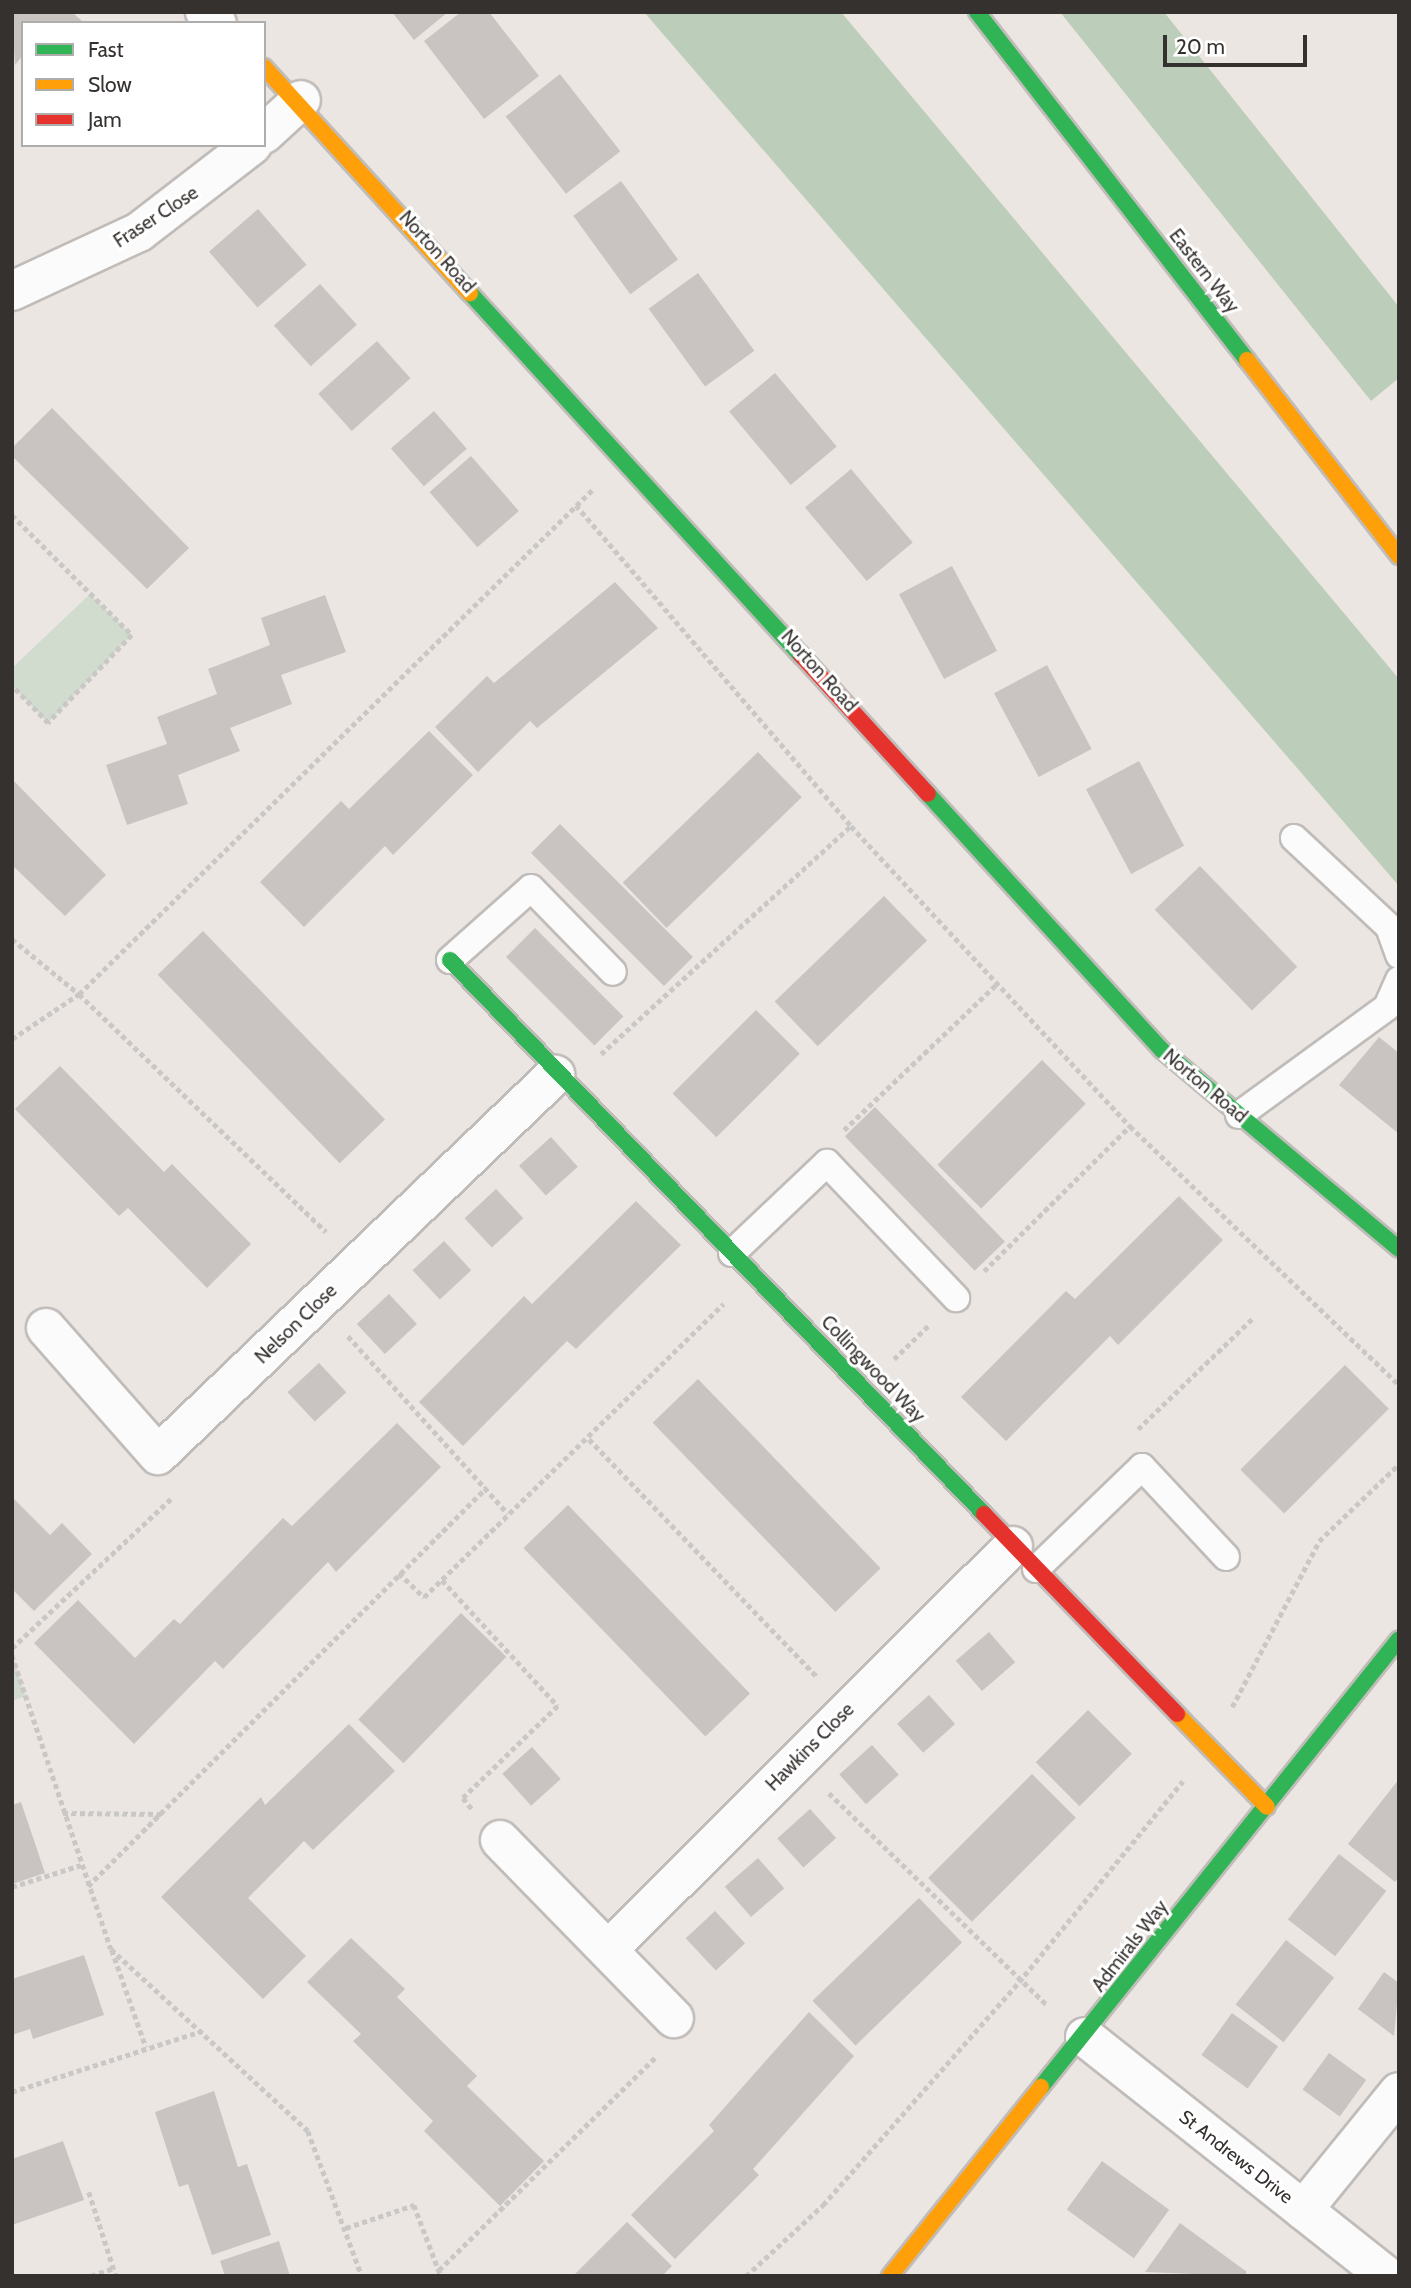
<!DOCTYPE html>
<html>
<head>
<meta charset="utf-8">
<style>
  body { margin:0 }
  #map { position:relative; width:1411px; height:2288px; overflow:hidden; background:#ece6e2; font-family:Cabin,sans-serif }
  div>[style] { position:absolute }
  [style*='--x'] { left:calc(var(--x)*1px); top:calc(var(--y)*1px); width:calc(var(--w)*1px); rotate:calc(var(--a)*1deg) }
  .green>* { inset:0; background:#d1dcce }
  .forest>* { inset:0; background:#bcceba }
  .building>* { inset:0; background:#c9c4c2; transform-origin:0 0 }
  .path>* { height:4.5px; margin-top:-2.25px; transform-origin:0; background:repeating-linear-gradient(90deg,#cac7c7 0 5px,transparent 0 8.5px) }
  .roads { filter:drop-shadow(2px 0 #c0bcb9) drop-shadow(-2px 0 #c0bcb9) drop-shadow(0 2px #c0bcb9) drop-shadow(0 -2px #c0bcb9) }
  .lane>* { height:26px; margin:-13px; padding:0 13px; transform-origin:13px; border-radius:13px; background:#fcfbfb }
  .street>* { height:38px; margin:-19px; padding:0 19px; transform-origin:19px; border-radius:19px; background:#fcfbfb }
  .fast>* { height:16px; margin:-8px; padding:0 8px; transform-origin:8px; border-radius:8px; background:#30b455 }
  .slow>* { height:16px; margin:-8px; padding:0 8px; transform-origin:8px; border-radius:8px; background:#ff9f0a }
  .jam>* { height:16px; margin:-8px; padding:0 8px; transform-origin:8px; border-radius:8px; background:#e5322d }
  span { translate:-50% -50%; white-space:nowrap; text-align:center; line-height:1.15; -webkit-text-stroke:6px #fff; paint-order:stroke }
  .street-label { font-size:19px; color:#35312f }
  .frame { position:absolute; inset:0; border:14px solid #35312f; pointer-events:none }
  .legend { position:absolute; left:21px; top:21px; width:245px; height:126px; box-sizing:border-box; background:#fff; border:2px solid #aeadac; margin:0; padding:9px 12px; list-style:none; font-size:21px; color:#35312f }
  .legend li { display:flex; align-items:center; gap:14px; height:35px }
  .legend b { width:35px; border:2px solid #aeadac }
  .scale { position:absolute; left:1163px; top:35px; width:144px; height:32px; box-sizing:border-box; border:4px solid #35312f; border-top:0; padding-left:9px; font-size:21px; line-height:24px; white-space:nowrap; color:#35312f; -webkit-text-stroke:5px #fff; paint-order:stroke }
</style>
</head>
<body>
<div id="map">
  <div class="green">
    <div style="clip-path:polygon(90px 594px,132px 635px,48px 723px,12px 686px,12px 668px)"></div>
    <div style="clip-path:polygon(12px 1655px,26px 1696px,12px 1701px)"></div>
  </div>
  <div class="forest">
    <div style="clip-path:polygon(644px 12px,841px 12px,1399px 679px,1399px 886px)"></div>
    <div style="clip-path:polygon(1060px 12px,1164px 12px,1399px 307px,1399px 378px,1371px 401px)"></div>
  </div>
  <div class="building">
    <div style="clip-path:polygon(12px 12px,72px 12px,84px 23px,23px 23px,23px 55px,15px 65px)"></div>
    <div style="clip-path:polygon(392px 12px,448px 12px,414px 40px)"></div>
    <div style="clip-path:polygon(461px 12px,489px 12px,539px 76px,484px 119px,424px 41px)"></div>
    <div style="left:560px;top:74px;width:98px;height:69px;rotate:52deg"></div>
    <div style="left:621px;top:181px;width:97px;height:59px;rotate:54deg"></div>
    <div style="left:258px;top:209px;width:74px;height:65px;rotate:49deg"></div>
    <div style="left:698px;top:273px;width:96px;height:61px;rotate:54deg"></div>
    <div style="left:320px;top:284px;width:55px;height:62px;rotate:48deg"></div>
    <div style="left:377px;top:341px;width:50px;height:79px;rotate:48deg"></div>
    <div style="left:775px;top:373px;width:96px;height:60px;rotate:50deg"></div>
    <div style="clip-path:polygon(52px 408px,189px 548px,147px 589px,12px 456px,12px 448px)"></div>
    <div style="left:434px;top:411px;width:50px;height:57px;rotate:49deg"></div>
    <div style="left:471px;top:456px;width:73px;height:55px;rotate:49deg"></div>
    <div style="left:851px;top:469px;width:96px;height:60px;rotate:50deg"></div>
    <div style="left:952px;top:566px;width:96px;height:60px;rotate:62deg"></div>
    <div style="clip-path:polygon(615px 582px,658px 628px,537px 728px,530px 721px,478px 772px,435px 727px,487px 676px,494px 683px)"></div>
    <div style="clip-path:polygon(325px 595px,346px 652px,281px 675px,292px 704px,230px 728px,240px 751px,178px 775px,188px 804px,127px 825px,106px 765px,167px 744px,157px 717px,217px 694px,208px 669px,270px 645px,261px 618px)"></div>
    <div style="left:1047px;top:665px;width:95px;height:60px;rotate:62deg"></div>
    <div style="clip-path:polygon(429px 731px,473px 775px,393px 855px,385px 846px,304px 927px,260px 882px,341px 801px,349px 809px)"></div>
    <div style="left:758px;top:752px;width:63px;height:188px;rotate:46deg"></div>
    <div style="left:1139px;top:761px;width:96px;height:60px;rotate:62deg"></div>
    <div style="clip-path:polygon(12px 779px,106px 875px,65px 916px,12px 865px)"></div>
    <div style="left:560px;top:824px;width:188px;height:41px;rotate:45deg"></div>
    <div style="left:1200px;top:866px;width:140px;height:63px;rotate:46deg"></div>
    <div style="left:884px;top:896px;width:62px;height:152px;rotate:46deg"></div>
    <div style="left:535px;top:928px;width:125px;height:41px;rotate:45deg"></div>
    <div style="left:203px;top:931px;width:262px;height:63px;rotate:46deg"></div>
    <div style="left:756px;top:1010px;width:62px;height:118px;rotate:45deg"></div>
    <div style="clip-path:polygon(1379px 1037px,1399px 1053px,1399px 1134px,1339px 1085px)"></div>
    <div style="left:1042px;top:1060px;width:62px;height:148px;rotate:45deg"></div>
    <div style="clip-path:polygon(60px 1066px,164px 1172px,172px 1164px,251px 1244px,207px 1288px,128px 1208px,119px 1216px,15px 1109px)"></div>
    <div style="left:875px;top:1107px;width:187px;height:42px;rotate:46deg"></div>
    <div style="left:551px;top:1137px;width:40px;height:43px;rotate:48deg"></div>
    <div style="left:496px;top:1189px;width:40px;height:43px;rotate:47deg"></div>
    <div style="clip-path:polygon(1179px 1196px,1223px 1240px,1118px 1345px,1110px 1336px,1006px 1441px,961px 1397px,1066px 1291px,1075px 1299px)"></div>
    <div style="clip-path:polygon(636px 1201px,681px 1245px,576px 1349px,567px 1341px,463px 1446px,419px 1402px,524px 1296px,532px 1304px)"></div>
    <div style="left:444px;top:1241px;width:40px;height:43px;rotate:47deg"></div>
    <div style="left:389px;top:1294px;width:41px;height:44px;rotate:47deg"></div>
    <div style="left:319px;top:1363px;width:40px;height:43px;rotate:47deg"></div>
    <div style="left:1345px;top:1365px;width:62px;height:148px;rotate:45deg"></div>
    <div style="left:698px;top:1379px;width:263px;height:63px;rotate:46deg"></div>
    <div style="clip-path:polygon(397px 1423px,441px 1467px,336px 1572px,328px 1562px,223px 1669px,215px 1661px,134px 1744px,34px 1643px,78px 1600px,135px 1658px,174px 1619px,180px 1624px,283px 1518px,292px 1526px)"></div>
    <div style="clip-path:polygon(12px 1497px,50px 1535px,62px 1523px,92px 1554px,34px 1611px,12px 1589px)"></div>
    <div style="left:568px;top:1505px;width:262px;height:62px;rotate:46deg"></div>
    <div style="left:461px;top:1613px;width:63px;height:148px;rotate:44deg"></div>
    <div style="left:989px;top:1632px;width:40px;height:44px;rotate:49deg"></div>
    <div style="left:929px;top:1695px;width:39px;height:43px;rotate:48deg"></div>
    <div style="left:1088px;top:1710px;width:62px;height:74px;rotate:45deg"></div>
    <div style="clip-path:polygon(349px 1724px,395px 1771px,313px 1850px,304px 1841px,248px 1898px,306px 1956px,263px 1999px,161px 1897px,261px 1797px,265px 1805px)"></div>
    <div style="left:872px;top:1745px;width:40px;height:44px;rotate:48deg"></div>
    <div style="left:532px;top:1747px;width:43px;height:40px;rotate:48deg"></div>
    <div style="left:1032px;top:1774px;width:62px;height:147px;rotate:45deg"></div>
    <div style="clip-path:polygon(1399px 1779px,1399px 1877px,1395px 1882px,1348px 1844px)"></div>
    <div style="clip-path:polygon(21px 1802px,45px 1873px,12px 1884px,12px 1805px)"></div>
    <div style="left:810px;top:1809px;width:39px;height:44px;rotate:48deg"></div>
    <div style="left:1339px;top:1854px;width:60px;height:83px;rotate:38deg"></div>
    <div style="left:758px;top:1858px;width:40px;height:44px;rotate:49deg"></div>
    <div style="left:919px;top:1898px;width:62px;height:148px;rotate:46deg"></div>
    <div style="left:715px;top:1911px;width:44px;height:40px;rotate:47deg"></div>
    <div style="clip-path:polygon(351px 1938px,405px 1989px,397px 1997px,477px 2076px,467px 2086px,544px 2161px,500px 2206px,424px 2131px,433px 2121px,353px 2041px,361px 2034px,307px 1982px)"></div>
    <div style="left:1286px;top:1940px;width:61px;height:82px;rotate:38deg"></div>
    <div style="clip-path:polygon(84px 1955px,104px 2015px,33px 2039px,30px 2029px,12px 2035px,12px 1979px)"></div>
    <div style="clip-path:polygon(1384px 1972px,1399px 1983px,1394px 2036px,1358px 2009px)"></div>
    <div style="clip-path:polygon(809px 2012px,854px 2056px,753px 2169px,759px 2175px,675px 2259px,631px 2215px,714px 2131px,709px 2125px)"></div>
    <div style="left:1232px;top:2013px;width:57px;height:52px;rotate:36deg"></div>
    <div style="left:1329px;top:2053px;width:46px;height:45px;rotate:36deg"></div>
    <div style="clip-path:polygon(214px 2091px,238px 2167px,247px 2164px,271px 2235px,212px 2255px,188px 2184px,179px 2187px,155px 2112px)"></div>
    <div style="clip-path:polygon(63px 2141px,84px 2200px,12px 2225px,12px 2159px)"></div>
    <div style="left:1102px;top:2161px;width:83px;height:60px;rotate:36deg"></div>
    <div style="clip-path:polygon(627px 2222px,672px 2266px,662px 2276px,573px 2276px)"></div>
    <div style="clip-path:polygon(1180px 2223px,1247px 2272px,1244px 2276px,1145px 2272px)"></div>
    <div style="clip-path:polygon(279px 2241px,290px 2276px,225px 2276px,220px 2261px)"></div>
  </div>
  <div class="path">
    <div style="--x:576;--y:505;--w:423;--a:49.4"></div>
    <div style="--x:851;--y:826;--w:410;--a:47.1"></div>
    <div style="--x:1130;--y:1126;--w:373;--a:43.9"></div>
    <div style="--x:12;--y:515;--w:170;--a:45"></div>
    <div style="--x:132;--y:635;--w:122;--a:133.7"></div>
    <div style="--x:48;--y:723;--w:52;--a:-134.2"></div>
    <div style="--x:12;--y:939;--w:87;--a:39.4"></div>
    <div style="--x:79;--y:994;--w:343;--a:43.9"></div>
    <div style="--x:12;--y:1039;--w:81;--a:-33.9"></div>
    <div style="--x:79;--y:994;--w:721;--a:-44.49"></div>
    <div style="--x:601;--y:1054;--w:338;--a:-42.4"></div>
    <div style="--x:844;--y:1130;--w:213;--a:-43.7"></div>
    <div style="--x:984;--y:1271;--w:206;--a:-44.8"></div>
    <div style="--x:348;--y:1336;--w:239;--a:48"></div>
    <div style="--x:894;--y:1359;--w:50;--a:-44.2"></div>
    <div style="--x:1138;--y:1429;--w:160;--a:-44"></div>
    <div style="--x:589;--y:1439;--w:331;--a:46.2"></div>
    <div style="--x:399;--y:1573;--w:35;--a:44"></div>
    <div style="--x:424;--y:1597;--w:419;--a:-44.4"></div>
    <div style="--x:442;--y:1580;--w:171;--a:47.4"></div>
    <div style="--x:558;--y:1706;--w:132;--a:135.9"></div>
    <div style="--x:463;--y:1798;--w:14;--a:51"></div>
    <div style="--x:12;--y:1648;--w:221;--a:-43.2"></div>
    <div style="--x:12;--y:1655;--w:310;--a:71.4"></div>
    <div style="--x:111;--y:1949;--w:268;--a:42.7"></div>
    <div style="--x:308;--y:2131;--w:155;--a:69.6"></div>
    <div style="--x:1232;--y:1707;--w:187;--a:-62.3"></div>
    <div style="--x:1319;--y:1541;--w:111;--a:-43.9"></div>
    <div style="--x:829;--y:1793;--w:305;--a:44.2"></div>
    <div style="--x:63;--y:1813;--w:100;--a:0.6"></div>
    <div style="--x:88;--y:1886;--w:564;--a:-45"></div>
    <div style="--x:12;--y:1887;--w:72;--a:-17.7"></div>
    <div style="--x:112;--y:1950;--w:103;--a:70.7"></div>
    <div style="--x:12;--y:2092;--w:200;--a:-17.8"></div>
    <div style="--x:89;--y:2192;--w:88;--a:72.2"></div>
    <div style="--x:346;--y:2228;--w:72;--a:-18.7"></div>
    <div style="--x:414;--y:2205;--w:76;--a:69.2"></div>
    <div style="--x:439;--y:2270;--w:305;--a:-44.5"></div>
    <div style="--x:91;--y:2276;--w:24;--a:-19"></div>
    <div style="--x:746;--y:2276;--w:105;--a:-42.7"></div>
    <div style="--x:823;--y:2205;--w:297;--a:-48.7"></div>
    <div style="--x:1019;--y:1982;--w:259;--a:-50.8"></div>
  </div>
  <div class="roads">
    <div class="lane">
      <div style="--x:1294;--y:838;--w:130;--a:43.1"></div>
      <div style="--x:1389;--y:927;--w:30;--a:70"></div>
      <div style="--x:450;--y:960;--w:108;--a:-41.6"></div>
      <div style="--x:531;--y:888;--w:117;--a:45.7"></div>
      <div style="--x:1239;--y:1115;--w:183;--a:-36.1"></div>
      <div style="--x:1387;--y:1007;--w:30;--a:-66"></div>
      <div style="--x:732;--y:1253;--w:131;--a:-43.5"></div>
      <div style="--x:827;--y:1163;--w:187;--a:46.3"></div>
      <div style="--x:1036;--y:1569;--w:147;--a:-43.9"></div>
      <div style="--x:1142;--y:1467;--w:123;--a:47"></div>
    </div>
    <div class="street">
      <div style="--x:205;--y:12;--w:16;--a:43"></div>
      <div style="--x:264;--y:134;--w:50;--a:-42.6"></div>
      <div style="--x:12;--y:291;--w:140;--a:-24.9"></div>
      <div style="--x:139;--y:232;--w:143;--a:-37.6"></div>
      <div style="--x:46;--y:1328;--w:169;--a:48.6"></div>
      <div style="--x:158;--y:1455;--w:550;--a:-43.75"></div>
      <div style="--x:500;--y:1840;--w:249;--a:45.7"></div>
      <div style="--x:608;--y:1950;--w:572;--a:-44.93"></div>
      <div style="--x:1085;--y:2037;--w:385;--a:38.4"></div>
      <div style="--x:1303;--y:2210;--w:152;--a:-50.9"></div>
    </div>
    <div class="fast">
      <div style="--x:977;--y:12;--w:440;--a:52.2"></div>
      <div style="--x:470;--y:293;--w:491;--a:47.6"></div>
      <div style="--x:928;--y:794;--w:347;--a:47.6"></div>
      <div style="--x:1162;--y:1050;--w:309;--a:40"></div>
      <div style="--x:450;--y:960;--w:769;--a:46.05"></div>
      <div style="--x:1041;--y:2087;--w:573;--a:-51.37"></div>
    </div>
    <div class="slow">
      <div style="--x:264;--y:67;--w:306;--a:47.7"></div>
      <div style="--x:1247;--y:360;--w:248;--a:52.2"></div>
      <div style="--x:1177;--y:1714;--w:129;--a:45.9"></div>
      <div style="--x:890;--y:2276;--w:242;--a:-51.4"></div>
    </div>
    <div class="jam">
      <div style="--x:801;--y:655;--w:188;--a:47.6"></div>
      <div style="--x:984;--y:1514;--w:278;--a:46"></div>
    </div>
  </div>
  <div class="street-label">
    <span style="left:156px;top:217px;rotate:-33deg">Fraser Close</span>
    <span style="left:437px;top:252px;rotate:48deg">Norton Road</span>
    <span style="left:1204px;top:271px;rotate:52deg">Eastern Way</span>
    <span style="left:819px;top:671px;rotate:48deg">Norton Road</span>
    <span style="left:1205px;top:1086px;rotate:40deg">Norton Road</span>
    <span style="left:296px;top:1324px;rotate:-44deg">Nelson Close</span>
    <span style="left:873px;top:1369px;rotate:46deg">Collingwood Way</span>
    <span style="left:810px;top:1747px;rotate:-45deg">Hawkins Close</span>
    <span style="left:1130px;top:1946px;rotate:-52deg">Admirals Way</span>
    <span style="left:1236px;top:2157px;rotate:38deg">St Andrews Drive</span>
  </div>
  <div class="frame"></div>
  <ul class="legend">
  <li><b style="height:9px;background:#30b455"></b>Fast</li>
  <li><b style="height:9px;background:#ff9f0a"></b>Slow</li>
  <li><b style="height:9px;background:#e5322d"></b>Jam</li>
  </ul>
  <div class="scale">20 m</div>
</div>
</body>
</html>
